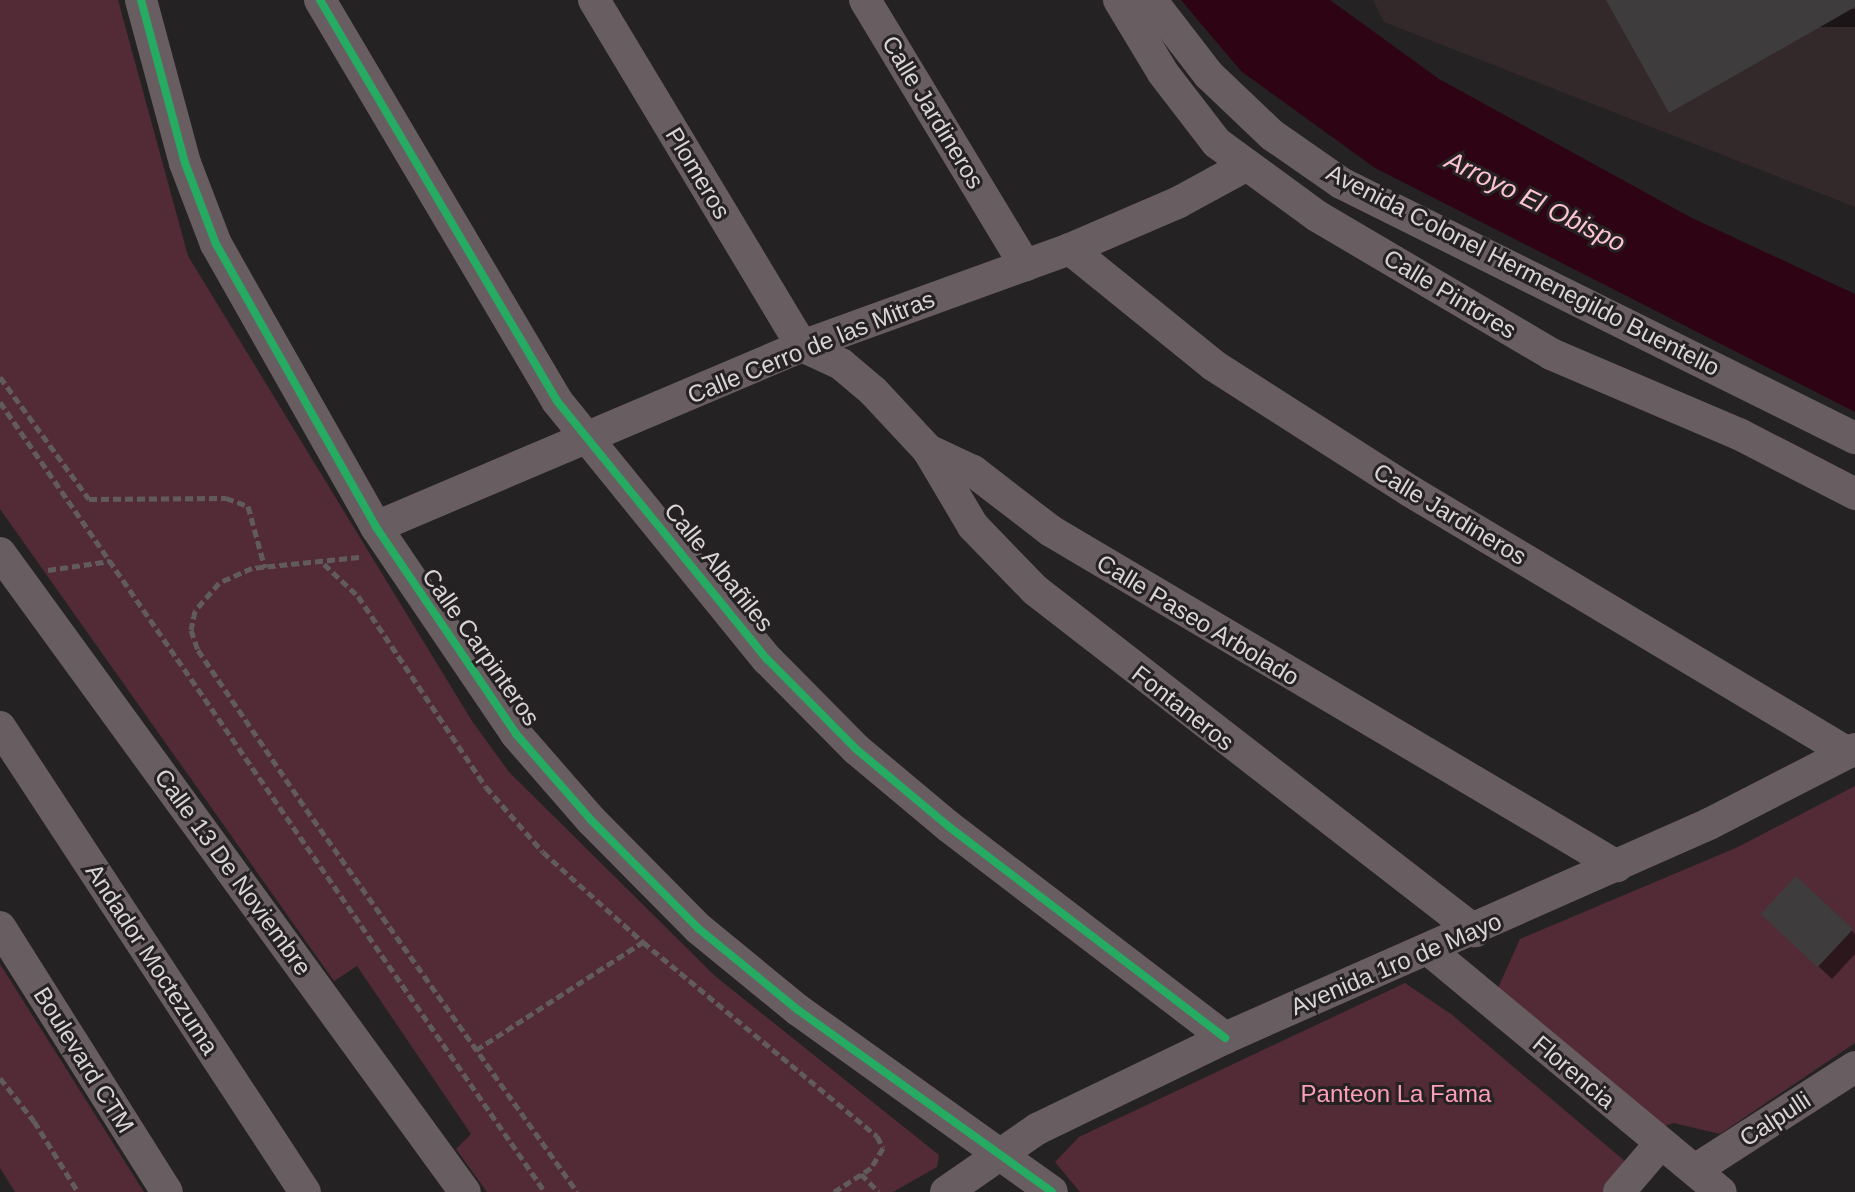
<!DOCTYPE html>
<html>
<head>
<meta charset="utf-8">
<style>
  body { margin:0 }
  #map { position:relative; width:1855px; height:1192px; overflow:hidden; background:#252223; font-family:Arial,sans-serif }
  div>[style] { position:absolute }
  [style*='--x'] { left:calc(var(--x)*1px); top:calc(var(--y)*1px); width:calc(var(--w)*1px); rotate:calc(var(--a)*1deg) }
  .built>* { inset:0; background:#33292b }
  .green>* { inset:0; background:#532b37 }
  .water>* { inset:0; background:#2e0313 }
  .shadow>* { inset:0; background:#0007; transform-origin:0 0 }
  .building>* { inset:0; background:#3e3c3c; transform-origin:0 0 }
  .path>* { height:5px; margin-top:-2.5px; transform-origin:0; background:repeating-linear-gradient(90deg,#615b5d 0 8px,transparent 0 12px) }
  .minor>* { height:32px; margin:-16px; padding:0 16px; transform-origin:16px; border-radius:16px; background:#685e61 }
  .cycleway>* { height:8px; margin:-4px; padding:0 4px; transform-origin:4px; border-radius:4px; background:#26ab63 }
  span { translate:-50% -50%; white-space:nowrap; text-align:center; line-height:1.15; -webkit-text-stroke:6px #262122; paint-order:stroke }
  .street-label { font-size:24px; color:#d9d5d6 }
  .park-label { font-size:24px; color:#fe9fba }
  .water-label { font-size:26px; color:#ffc4d3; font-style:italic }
</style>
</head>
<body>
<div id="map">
  <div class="built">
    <div style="clip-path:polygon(1373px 0,1855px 0,1855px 207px,1384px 22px)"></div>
  </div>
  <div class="green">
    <div style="clip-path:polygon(0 0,118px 0,188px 256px,472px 721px,509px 772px,715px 976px,939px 1155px,937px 1167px,893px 1192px,487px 1192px,456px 1149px,471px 1134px,357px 966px,334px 981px,0 509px)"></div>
    <div style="clip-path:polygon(1855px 786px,1855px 1043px,1720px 1134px,1674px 1123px,1662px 1127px,1497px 990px,1520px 939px,1738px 847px)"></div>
    <div style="clip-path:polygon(0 964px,144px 1192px,15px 1192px,0 1168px)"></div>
    <div style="clip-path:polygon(1405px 983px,1451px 1014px,1633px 1168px,1611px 1192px,1080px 1192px,1055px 1162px,1079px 1137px)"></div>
  </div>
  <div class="water">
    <div style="clip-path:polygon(1181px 0,1330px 0,1439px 79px,1690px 217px,1855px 294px,1855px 412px,1375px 168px,1241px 71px)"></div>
  </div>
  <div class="shadow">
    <div style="left:1855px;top:9px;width:18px;height:210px;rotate:90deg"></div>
    <div style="clip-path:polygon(1796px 878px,1855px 934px,1855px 954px,1832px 979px,1776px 927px)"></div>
  </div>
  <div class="building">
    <div style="clip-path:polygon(1606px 0,1855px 0,1855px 7px,1669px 113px)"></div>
    <div style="left:1796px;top:876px;width:78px;height:52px;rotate:43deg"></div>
  </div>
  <div class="path">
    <div style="--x:0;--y:377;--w:151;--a:53.9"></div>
    <div style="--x:89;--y:499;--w:137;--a:-0.4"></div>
    <div style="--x:226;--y:498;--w:23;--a:20"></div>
    <div style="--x:248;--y:506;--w:64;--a:74.7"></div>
    <div style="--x:0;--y:402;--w:960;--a:55.4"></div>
    <div style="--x:359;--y:557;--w:108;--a:174.1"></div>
    <div style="--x:252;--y:568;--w:36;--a:156"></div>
    <div style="--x:219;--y:583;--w:37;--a:131"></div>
    <div style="--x:195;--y:611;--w:19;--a:102"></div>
    <div style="--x:191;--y:630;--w:21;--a:71"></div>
    <div style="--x:198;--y:650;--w:192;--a:55.8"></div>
    <div style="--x:306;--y:809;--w:469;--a:54.7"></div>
    <div style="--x:324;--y:564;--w:47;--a:43.3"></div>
    <div style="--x:358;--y:596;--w:230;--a:56.2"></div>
    <div style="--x:486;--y:787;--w:86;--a:48.8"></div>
    <div style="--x:543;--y:852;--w:135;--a:42"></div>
    <div style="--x:643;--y:942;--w:304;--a:39.7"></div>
    <div style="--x:877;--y:1136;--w:13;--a:63"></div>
    <div style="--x:883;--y:1148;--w:23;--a:121"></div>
    <div style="--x:871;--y:1168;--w:44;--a:147"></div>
    <div style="--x:48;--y:570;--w:63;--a:-8.3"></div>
    <div style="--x:476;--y:1050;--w:199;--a:-32.9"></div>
    <div style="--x:0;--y:1078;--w:55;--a:51.7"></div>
    <div style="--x:34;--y:1121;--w:84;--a:58.2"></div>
    <div style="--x:861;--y:1174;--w:25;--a:45"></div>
  </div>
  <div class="minor">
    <div style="--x:141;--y:0;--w:169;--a:74.9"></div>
    <div style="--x:185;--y:163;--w:87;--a:69.1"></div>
    <div style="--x:216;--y:244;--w:325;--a:60.5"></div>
    <div style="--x:376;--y:527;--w:250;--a:55.9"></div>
    <div style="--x:516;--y:734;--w:114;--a:48.9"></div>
    <div style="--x:591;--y:820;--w:153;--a:45.3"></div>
    <div style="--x:699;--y:929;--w:128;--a:39.3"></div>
    <div style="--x:798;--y:1010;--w:312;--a:35.6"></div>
    <div style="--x:320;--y:0;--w:466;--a:59.4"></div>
    <div style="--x:557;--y:401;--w:333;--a:50.9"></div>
    <div style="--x:767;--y:659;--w:127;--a:45.3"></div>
    <div style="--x:856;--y:749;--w:120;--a:39.9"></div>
    <div style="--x:948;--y:826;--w:349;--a:37.4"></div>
    <div style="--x:594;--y:0;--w:404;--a:59"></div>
    <div style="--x:802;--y:346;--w:43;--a:24.8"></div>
    <div style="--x:841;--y:364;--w:42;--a:40.2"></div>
    <div style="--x:873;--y:391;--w:81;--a:47"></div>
    <div style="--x:928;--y:450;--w:50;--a:25"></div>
    <div style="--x:973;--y:471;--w:98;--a:37.6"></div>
    <div style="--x:1051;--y:531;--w:658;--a:30.62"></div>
    <div style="--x:865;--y:0;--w:310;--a:58.9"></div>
    <div style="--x:1119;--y:0;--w:85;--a:58.9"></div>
    <div style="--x:1163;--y:73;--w:88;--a:52.4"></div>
    <div style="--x:1217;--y:143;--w:124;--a:36.1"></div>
    <div style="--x:1317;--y:216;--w:272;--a:30.5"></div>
    <div style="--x:1551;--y:354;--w:204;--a:23.1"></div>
    <div style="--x:1739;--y:434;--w:131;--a:27.3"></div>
    <div style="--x:1151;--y:0;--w:95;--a:52.3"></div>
    <div style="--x:1209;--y:75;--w:87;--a:43.6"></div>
    <div style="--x:1272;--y:135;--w:84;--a:34.8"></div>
    <div style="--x:1341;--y:183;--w:574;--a:26.39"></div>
    <div style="--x:1070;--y:249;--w:184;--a:39"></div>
    <div style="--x:1213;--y:365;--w:234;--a:32.6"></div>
    <div style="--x:1410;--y:491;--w:510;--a:30.89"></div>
    <div style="--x:928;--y:450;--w:88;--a:59.4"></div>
    <div style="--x:973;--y:526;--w:89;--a:45.9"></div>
    <div style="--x:1035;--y:590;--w:557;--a:37.78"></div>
    <div style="--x:376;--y:527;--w:463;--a:-23"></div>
    <div style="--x:802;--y:346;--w:285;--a:-19.9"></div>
    <div style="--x:1070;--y:249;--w:119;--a:-23.3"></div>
    <div style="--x:1179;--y:202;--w:75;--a:-28.6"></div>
    <div style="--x:0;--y:553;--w:790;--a:53.96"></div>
    <div style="--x:0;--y:727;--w:556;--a:56.74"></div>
    <div style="--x:0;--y:927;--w:313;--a:57.8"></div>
    <div style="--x:1429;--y:950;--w:379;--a:39.7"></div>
    <div style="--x:1695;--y:1170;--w:190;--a:-32.8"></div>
    <div style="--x:946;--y:1192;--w:111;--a:-34.7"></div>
    <div style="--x:1037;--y:1129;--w:209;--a:-25.8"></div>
    <div style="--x:1225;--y:1038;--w:529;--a:-23.85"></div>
    <div style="--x:1709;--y:824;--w:164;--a:-27.2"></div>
    <div style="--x:1619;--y:1192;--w:63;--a:-49.5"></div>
  </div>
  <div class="cycleway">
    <div style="--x:141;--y:0;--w:169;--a:74.9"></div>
    <div style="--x:185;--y:163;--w:87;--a:69.1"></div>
    <div style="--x:216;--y:244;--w:325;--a:60.5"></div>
    <div style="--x:376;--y:527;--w:250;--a:55.9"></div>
    <div style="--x:516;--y:734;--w:114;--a:48.9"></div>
    <div style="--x:591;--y:820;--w:153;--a:45.3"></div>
    <div style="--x:699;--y:929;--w:128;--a:39.3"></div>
    <div style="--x:798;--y:1010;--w:312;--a:35.6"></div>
    <div style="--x:320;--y:0;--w:466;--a:59.4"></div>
    <div style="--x:557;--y:401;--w:333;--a:50.9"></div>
    <div style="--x:767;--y:659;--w:127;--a:45.3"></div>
    <div style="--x:856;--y:749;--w:120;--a:39.9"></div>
    <div style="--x:948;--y:826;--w:349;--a:37.4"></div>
  </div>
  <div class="street-label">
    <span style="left:933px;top:112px;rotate:59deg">Calle Jardineros</span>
    <span style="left:698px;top:173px;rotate:59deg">Plomeros</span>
    <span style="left:1523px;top:270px;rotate:27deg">Avenida Colonel Hermenegildo Buentello</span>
    <span style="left:1450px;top:294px;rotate:31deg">Calle Pintores</span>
    <span style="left:811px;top:347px;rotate:-22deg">Calle Cerro de las Mitras</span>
    <span style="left:1450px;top:514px;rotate:31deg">Calle Jardineros</span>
    <span style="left:719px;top:567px;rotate:51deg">Calle Albañiles</span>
    <span style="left:1198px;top:620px;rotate:31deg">Calle Paseo Arbolado</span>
    <span style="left:481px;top:647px;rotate:55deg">Calle Carpinteros</span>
    <span style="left:1183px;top:708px;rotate:38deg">Fontaneros</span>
    <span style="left:233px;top:872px;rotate:54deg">Calle 13 De Noviembre</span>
    <span style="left:152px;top:959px;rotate:57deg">Andador Moctezuma</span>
    <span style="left:1396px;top:964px;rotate:-23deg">Avenida 1ro de Mayo</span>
    <span style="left:84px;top:1060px;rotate:58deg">Boulevard CTM</span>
    <span style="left:1574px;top:1072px;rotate:40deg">Florencia</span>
    <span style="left:1775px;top:1119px;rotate:-33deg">Calpulli</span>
  </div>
  <div class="park-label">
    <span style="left:1396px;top:1094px">Panteon La Fama</span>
  </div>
  <div class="water-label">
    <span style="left:1535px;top:202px;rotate:26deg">Arroyo El Obispo</span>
  </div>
</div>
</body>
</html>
